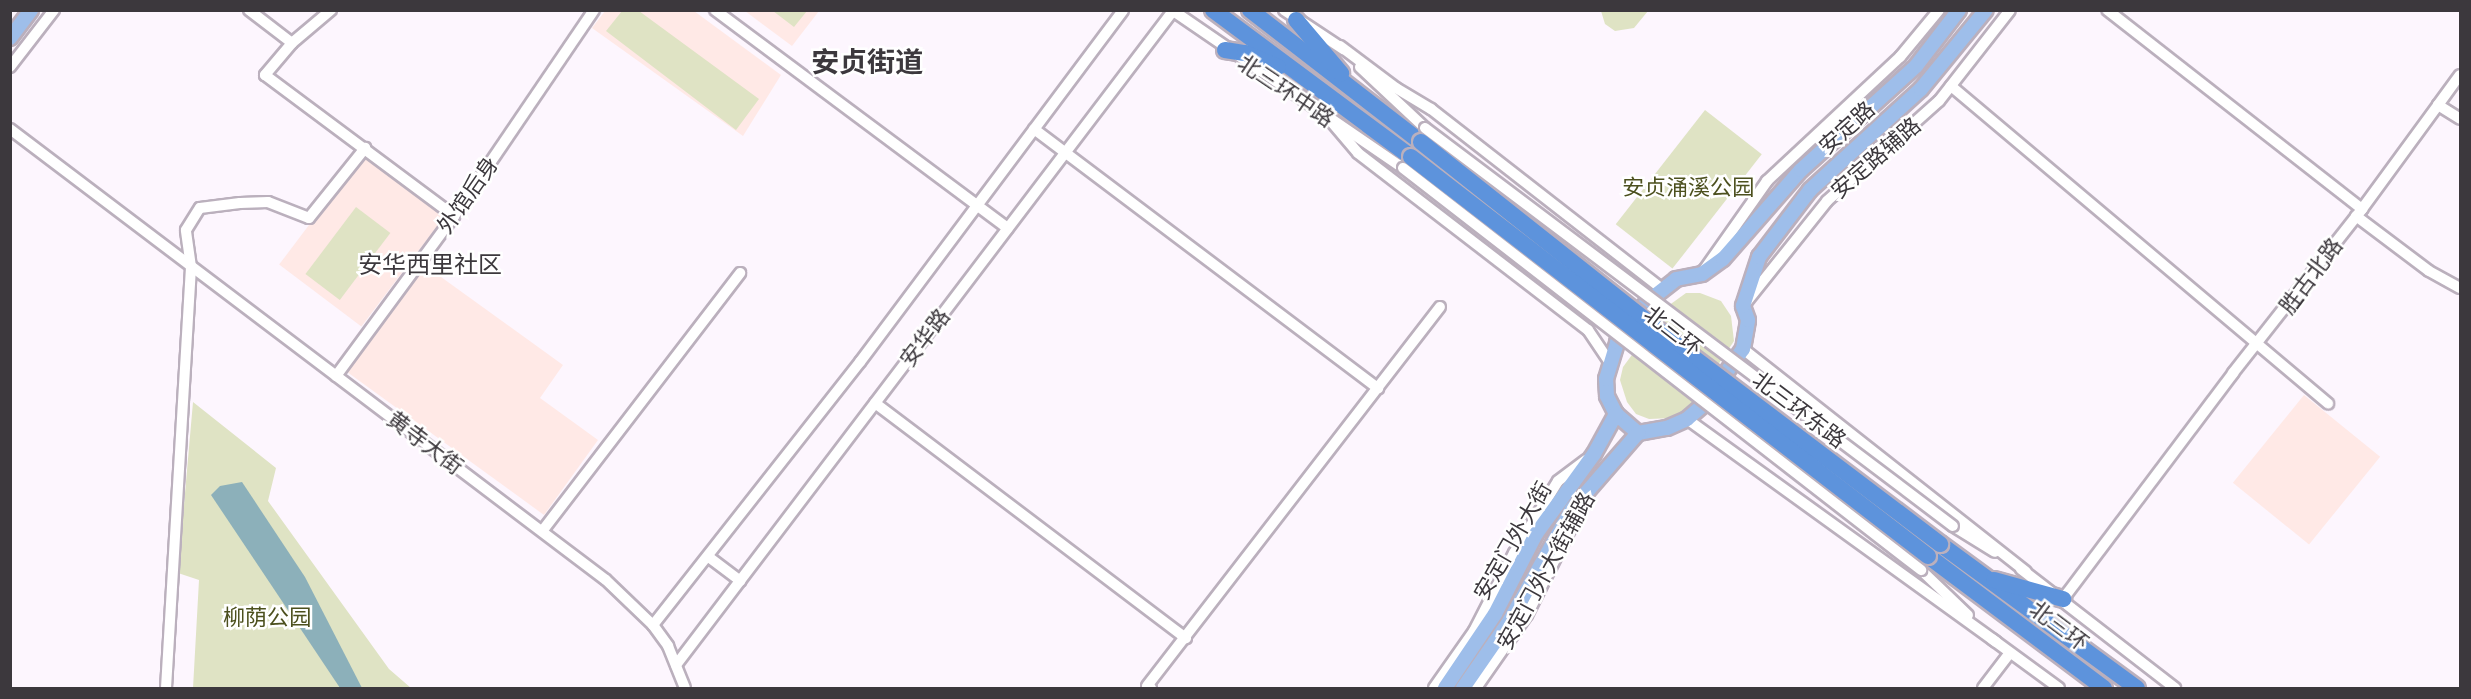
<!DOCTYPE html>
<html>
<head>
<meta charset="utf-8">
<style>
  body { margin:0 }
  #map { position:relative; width:2471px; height:699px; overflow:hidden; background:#fdf6fe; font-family:"Space Grotesk","Noto Sans SC",sans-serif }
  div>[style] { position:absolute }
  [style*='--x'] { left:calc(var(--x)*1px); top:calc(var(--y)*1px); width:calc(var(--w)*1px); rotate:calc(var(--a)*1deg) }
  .education>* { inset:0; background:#ffe9e6; transform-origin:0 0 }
  .green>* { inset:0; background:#dfe3c4; transform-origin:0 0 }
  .water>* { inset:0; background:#8cb0ba }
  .roads { filter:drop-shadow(2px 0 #bbb0bd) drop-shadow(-2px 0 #bbb0bd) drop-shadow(0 2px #bbb0bd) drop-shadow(0 -2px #bbb0bd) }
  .minor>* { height:10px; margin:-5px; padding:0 5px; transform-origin:5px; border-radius:5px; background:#fff }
  .major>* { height:14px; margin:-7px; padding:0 7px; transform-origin:7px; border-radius:7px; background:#9ebeea }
  .highway>* { height:16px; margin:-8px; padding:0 8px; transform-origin:8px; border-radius:8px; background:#5d93dc }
  .bridges { filter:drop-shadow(2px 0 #bbb0bd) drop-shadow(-2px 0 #bbb0bd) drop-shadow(0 2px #bbb0bd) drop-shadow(0 -2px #bbb0bd) }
  .minor-bridge>* { height:10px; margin:-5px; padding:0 5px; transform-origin:5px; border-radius:5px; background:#fff }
  .highway-bridge>* { height:16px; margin:-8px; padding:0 8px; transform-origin:8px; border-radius:8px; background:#5d93dc }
  span { translate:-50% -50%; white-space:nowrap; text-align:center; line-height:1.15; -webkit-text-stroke:5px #fff; paint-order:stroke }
  .street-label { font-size:22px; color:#3c383d }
  .park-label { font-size:22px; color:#4c501e }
  .neighbourhood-label { font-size:24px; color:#3c383d }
  .district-label { font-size:28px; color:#3c383d; font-weight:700 }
  .frame { position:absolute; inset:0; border:12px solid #3c383d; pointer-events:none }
</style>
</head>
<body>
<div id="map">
  <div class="education">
    <div style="clip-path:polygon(605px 11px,694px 11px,781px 75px,743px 136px,592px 28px)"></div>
    <div style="clip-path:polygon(745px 11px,819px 11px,792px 46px)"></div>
    <div style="left:364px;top:152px;width:103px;height:141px;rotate:37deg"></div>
    <div style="clip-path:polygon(423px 264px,563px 365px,540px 398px,598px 440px,544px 515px,343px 369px)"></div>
    <div style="left:2304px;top:395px;width:98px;height:113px;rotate:39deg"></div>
  </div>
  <div class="green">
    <div style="clip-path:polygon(622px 11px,639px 11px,759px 99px,736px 130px,606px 31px)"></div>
    <div style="clip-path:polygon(773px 11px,807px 11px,794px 27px)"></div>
    <div style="clip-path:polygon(1601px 11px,1601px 10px,1648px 11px,1634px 28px,1615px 31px,1605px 24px)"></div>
    <div style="left:1705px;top:110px;width:72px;height:145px;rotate:38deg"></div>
    <div style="left:356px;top:207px;width:43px;height:84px;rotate:37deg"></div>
    <div style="clip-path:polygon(1686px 293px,1700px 293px,1721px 301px,1731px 316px,1734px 341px,1689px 408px,1674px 418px,1649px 419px,1636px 414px,1627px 402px,1620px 380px,1623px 367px,1668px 306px)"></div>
    <div style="clip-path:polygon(193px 402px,276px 468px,268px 501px,389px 669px,411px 688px,193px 688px,199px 580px,178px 573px)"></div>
  </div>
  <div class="water">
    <div style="clip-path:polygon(242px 482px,305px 577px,362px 688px,340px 688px,211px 495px,220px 486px)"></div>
  </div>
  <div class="roads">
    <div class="minor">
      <div style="--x:249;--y:10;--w:54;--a:37.5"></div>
      <div style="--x:331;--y:10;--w:51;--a:139.8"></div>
      <div style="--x:292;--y:43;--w:42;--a:130.2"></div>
      <div style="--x:265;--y:75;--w:236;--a:36.7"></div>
      <div style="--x:715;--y:10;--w:365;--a:36.7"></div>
      <div style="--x:1172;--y:10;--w:280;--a:34.4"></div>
      <div style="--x:1284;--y:10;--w:71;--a:33.5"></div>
      <div style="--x:1340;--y:46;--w:70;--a:36.9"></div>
      <div style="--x:1396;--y:88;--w:41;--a:31"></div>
      <div style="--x:1431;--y:109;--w:291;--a:37.9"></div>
      <div style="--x:10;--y:67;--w:72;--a:-52.3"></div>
      <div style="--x:1360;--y:67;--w:89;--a:43.2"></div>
      <div style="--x:1951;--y:86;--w:493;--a:40.1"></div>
      <div style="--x:2438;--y:105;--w:37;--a:-54"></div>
      <div style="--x:1330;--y:120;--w:43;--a:49.7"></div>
      <div style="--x:1358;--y:153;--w:290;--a:37.6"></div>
      <div style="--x:1588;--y:330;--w:37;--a:56"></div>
      <div style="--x:10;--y:129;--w:747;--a:37.12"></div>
      <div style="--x:606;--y:580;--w:65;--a:43.8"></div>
      <div style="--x:653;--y:625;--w:26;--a:54"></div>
      <div style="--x:668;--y:646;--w:45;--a:68"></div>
      <div style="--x:1034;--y:129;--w:431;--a:37"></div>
      <div style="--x:2362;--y:209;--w:129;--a:-53.8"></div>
      <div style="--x:2438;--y:105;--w:26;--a:32"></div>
      <div style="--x:2356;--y:216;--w:91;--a:37"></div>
      <div style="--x:2429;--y:271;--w:35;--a:29"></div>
      <div style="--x:1705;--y:269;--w:108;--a:-54.8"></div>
      <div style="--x:1767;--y:181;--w:182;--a:-43"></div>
      <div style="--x:1900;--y:57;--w:61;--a:-50.3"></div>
      <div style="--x:1747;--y:301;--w:128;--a:-51.3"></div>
      <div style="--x:1827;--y:201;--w:150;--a:-41.8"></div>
      <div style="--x:1939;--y:101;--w:115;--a:-52"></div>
      <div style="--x:1743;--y:349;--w:360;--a:38.2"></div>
      <div style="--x:336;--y:376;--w:199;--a:-53.6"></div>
      <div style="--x:454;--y:216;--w:249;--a:-55.8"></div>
      <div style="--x:875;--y:403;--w:390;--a:37.1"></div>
      <div style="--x:1687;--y:419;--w:381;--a:35.8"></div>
      <div style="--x:1953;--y:526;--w:49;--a:31.8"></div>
      <div style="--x:543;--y:530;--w:324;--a:-52.5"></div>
      <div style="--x:710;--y:558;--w:38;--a:37"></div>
      <div style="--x:2021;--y:569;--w:195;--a:37.7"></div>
      <div style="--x:1921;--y:570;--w:65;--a:43.8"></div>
      <div style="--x:2063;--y:599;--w:283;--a:-53"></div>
      <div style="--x:2233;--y:373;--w:209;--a:-51.8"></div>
      <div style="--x:2362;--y:209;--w:323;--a:-142"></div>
      <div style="--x:653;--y:625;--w:335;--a:-51.8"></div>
      <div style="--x:860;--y:362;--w:439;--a:-53.2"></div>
      <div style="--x:1992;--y:639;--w:83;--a:36.2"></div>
      <div style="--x:676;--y:665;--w:821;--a:-52.77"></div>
      <div style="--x:166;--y:688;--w:422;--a:-86.6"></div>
      <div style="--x:191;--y:267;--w:37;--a:-98"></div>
      <div style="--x:186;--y:230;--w:26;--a:-58"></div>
      <div style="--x:200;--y:208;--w:40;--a:-7.1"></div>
      <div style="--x:240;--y:203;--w:28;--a:-2"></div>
      <div style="--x:268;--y:202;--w:44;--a:21.3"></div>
      <div style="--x:309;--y:218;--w:90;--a:-51.3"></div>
      <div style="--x:1151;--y:688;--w:4;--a:-153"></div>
      <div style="--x:1147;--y:686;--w:479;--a:-52.3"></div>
      <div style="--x:1434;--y:688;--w:70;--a:-54.9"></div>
      <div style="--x:1474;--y:631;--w:88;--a:-62.9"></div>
      <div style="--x:1514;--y:553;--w:84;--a:-58.6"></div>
      <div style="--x:1558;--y:481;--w:35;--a:-37"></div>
      <div style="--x:1476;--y:688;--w:89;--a:-55.1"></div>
      <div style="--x:1527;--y:615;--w:136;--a:-63.2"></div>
      <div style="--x:1983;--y:688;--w:43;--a:-52.6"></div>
    </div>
    <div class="major">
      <div style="--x:10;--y:38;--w:35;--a:-53"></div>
      <div style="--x:1638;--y:433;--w:29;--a:-139"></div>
      <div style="--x:1616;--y:414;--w:20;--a:-117"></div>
      <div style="--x:1607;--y:396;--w:17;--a:-93"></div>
      <div style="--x:1606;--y:379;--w:39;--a:-73"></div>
      <div style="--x:1617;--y:342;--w:50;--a:-53.1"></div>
      <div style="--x:1647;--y:302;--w:37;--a:-38"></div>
      <div style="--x:1676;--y:279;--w:26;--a:-11"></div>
      <div style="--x:1702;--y:274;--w:26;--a:-36"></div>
      <div style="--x:1723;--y:259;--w:118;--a:-48.8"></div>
      <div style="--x:1801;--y:170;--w:155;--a:-42.1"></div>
      <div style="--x:1916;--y:66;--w:71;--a:-52.5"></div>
      <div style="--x:1638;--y:433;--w:29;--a:-10"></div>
      <div style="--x:1667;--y:428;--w:22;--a:-24"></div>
      <div style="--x:1687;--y:419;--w:23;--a:-41"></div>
      <div style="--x:1704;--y:404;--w:67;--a:-54.7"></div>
      <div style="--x:1743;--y:349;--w:29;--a:-80"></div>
      <div style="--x:1748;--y:320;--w:15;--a:-110"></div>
      <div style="--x:1743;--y:306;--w:52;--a:-71.9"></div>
      <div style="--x:1759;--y:257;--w:84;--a:-52.7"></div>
      <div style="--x:1810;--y:190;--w:150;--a:-42.3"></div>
      <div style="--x:1921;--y:89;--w:102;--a:-50.6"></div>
      <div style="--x:1445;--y:688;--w:89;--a:-56"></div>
      <div style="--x:1495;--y:614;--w:90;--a:-62.9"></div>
      <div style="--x:1536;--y:534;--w:99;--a:-54.1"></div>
      <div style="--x:1594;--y:454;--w:46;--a:-61.2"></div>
      <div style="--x:1463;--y:688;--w:83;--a:-55.3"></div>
      <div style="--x:1510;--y:620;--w:127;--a:-60.8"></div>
      <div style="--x:1572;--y:509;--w:101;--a:-49"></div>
    </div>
    <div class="highway">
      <div style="--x:1213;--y:10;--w:247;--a:36.6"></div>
      <div style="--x:1250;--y:10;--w:216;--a:37.7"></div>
      <div style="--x:1296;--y:20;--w:70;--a:49.7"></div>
      <div style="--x:1225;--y:50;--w:20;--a:9"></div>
      <div style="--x:1245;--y:53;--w:36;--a:23"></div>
      <div style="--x:1940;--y:544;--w:244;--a:36.2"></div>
      <div style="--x:1928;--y:556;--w:220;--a:36.9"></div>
      <div style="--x:1994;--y:580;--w:72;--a:15.4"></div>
    </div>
  </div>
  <div class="bridges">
    <div class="minor-bridge">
      <div style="--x:1425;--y:128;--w:661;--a:37.01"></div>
      <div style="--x:1403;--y:168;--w:656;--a:37.81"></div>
    </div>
    <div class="highway-bridge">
      <div style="--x:1421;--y:142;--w:327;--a:38.4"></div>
      <div style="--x:1677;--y:345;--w:330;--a:37.1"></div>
      <div style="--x:1411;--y:157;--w:653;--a:37.66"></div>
    </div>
  </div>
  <div class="street-label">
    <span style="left:1286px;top:91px;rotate:34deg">北三环中路</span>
    <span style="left:1847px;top:128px;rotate:-42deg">安定路</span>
    <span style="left:1876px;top:158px;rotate:-41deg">安定路辅路</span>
    <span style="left:468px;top:195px;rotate:-55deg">外馆后身</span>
    <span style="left:2311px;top:276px;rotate:-53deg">胜古北路</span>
    <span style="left:1673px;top:331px;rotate:38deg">北三环</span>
    <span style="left:925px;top:338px;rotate:-53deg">安华路</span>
    <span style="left:1799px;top:410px;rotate:37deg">北三环东路</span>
    <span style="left:425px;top:443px;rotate:37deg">黄寺大街</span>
    <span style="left:1513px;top:541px;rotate:-60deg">安定门外大街</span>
    <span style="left:1546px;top:571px;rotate:-61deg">安定门外大街辅路</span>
    <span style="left:2059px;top:626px;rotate:37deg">北三环</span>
  </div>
  <div class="park-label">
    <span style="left:1688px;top:188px">安贞涌溪公园</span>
    <span style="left:267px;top:618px">柳荫公园</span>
  </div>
  <div class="neighbourhood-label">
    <span style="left:430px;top:265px">安华西里社区</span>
  </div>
  <div class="district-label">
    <span style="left:867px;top:62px">安贞街道</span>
  </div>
  <div class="frame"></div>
</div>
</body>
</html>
